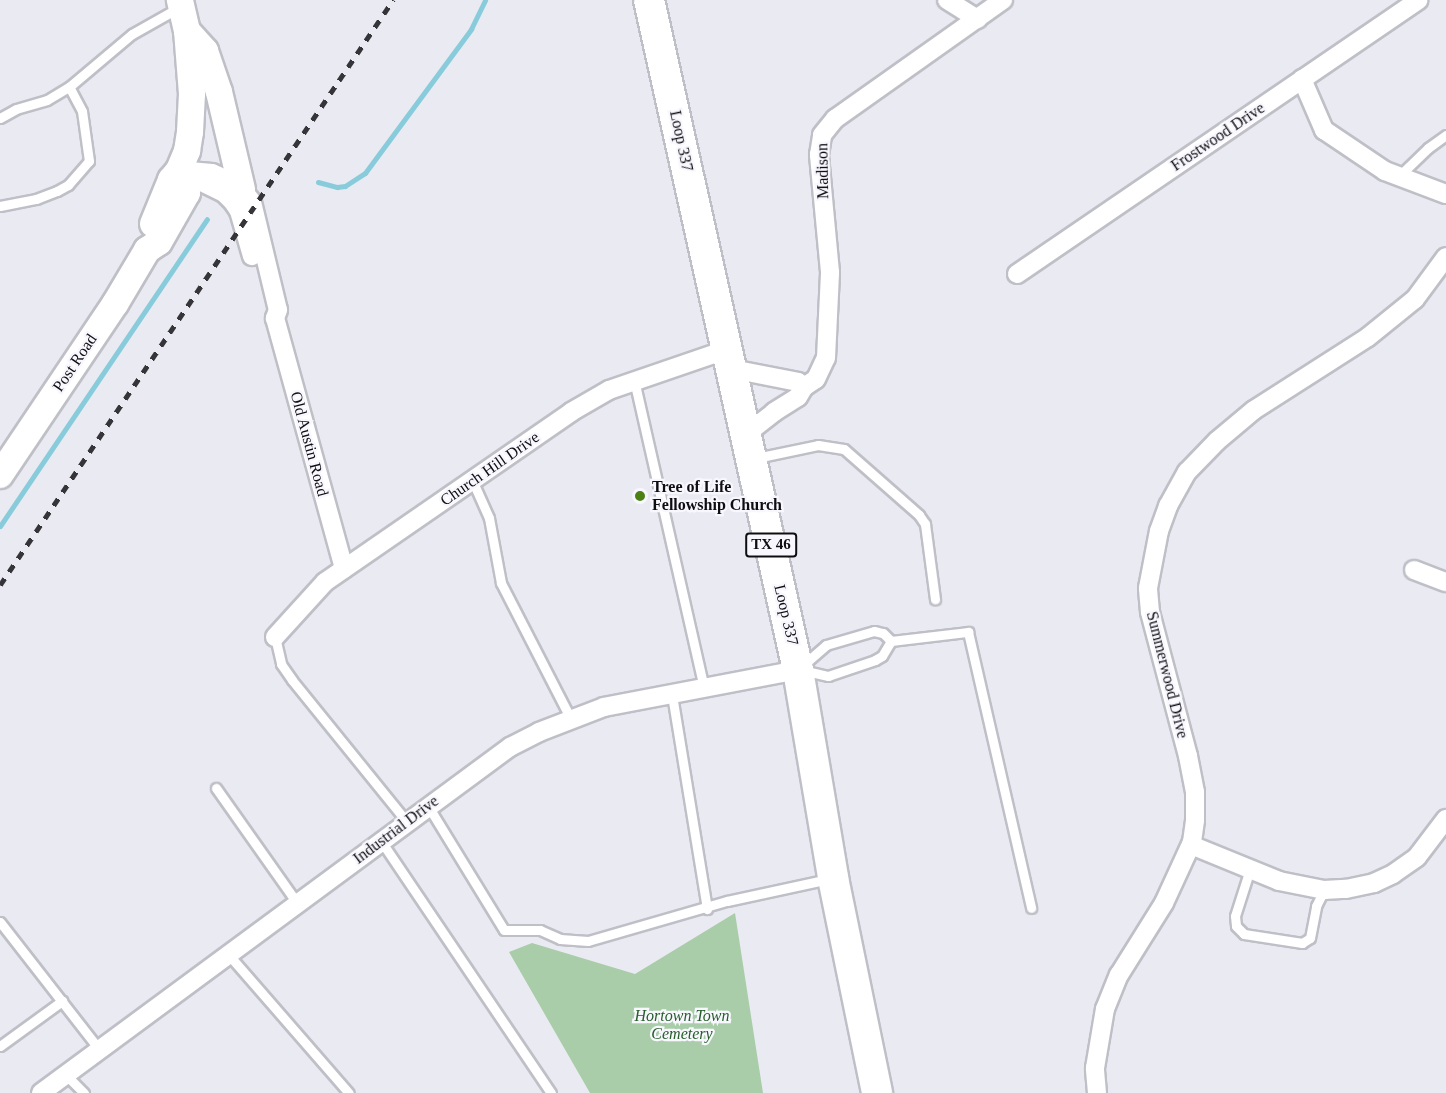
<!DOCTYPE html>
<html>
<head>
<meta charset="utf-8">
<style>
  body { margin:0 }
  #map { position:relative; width:1446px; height:1093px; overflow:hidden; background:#eaeaf2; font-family:"Times New Roman",serif }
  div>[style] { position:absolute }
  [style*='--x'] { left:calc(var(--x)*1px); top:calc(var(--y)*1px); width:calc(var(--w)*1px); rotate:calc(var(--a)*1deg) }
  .green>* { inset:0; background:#a9cda9 }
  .stream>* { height:5px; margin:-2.5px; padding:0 2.5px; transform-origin:2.5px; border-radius:2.5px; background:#88ccdb }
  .roads { filter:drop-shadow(2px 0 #bfbfc7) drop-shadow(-2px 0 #bfbfc7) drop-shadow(0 2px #bfbfc7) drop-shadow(0 -2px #bfbfc7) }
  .lane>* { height:9px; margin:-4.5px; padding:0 4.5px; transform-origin:4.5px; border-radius:4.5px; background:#fff }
  .street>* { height:18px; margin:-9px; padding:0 9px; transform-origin:9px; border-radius:9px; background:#fff }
  .secondary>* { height:26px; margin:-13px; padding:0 13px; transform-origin:13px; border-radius:13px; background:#fff }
  .primary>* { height:30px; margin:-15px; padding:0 15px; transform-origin:15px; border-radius:15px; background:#fff }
  .rail>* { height:4.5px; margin-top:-2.25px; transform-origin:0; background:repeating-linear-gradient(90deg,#353539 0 8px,transparent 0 16px) }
  .dots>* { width:16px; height:16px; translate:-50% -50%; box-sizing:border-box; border:3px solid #f8f7fe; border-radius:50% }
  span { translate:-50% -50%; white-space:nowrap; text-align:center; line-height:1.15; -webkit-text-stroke:4.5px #f8f7fe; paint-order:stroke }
  .shield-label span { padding:2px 4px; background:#f8f7fe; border:2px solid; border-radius:4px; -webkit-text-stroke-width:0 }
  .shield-label { font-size:15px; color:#0e0e11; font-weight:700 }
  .street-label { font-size:16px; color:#0e0e11 }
  .poi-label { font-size:16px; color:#0e0e11; font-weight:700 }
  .left { translate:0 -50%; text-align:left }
  .park-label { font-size:16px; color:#245d29; font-style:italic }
</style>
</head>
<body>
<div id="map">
  <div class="green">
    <div style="clip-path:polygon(735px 913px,763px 1093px,590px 1093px,509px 952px,532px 943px,635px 974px)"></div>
  </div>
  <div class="stream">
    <div style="--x:318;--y:182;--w:20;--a:15"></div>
    <div style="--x:337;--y:187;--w:8;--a:-7"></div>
    <div style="--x:345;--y:186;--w:24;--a:-33"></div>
    <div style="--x:365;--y:173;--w:179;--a:-53.6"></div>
    <div style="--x:471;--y:29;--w:32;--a:-64"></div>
    <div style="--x:0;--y:526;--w:370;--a:-56"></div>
  </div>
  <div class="roads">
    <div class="lane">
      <div style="--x:0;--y:118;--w:18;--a:-29"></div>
      <div style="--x:16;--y:109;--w:32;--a:-16"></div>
      <div style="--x:47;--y:100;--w:26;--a:-31"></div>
      <div style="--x:69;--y:87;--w:82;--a:-40.1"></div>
      <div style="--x:132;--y:34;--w:55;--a:-29.4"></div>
      <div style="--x:1399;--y:176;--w:40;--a:-44"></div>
      <div style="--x:1428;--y:148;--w:22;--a:-36"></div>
      <div style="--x:0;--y:206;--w:37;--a:-11"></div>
      <div style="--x:36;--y:199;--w:22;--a:-21"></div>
      <div style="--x:57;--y:191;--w:13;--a:-29"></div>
      <div style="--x:68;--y:185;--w:32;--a:-49"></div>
      <div style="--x:89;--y:161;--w:50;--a:-98"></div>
      <div style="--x:82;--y:111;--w:27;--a:-118"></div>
      <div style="--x:634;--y:380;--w:317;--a:77.2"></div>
      <div style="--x:756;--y:458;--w:63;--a:-11.8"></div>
      <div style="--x:818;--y:445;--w:26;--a:9"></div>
      <div style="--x:844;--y:449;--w:100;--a:41.3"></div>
      <div style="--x:919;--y:515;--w:11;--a:56"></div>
      <div style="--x:925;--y:524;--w:76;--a:82.4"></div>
      <div style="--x:473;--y:482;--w:39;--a:66"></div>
      <div style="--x:489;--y:518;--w:66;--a:79.5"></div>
      <div style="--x:501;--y:583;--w:153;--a:62.8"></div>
      <div style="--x:275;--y:637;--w:28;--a:77"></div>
      <div style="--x:281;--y:664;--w:19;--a:55"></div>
      <div style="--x:292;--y:680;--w:183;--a:51"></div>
      <div style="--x:802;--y:666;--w:32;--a:-41"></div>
      <div style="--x:826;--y:645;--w:50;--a:-16.3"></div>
      <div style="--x:874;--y:631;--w:9;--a:13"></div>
      <div style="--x:883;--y:633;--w:11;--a:45"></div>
      <div style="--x:891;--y:641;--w:78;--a:-6.7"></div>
      <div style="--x:968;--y:632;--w:283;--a:77.1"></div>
      <div style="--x:802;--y:670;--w:27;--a:13"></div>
      <div style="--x:828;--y:676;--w:50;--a:-18.8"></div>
      <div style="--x:875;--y:660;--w:8;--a:-30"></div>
      <div style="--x:882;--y:656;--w:17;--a:-59"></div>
      <div style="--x:672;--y:695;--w:217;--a:80.7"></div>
      <div style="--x:216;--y:788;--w:141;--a:54.8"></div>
      <div style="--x:428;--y:806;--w:145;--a:58.5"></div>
      <div style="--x:504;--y:930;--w:36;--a:0"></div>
      <div style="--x:540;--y:930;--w:22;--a:24"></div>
      <div style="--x:560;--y:939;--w:28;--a:4"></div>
      <div style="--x:588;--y:941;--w:145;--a:-16.1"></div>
      <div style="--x:727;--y:901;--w:104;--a:-12.2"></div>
      <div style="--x:381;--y:841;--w:304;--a:56"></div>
      <div style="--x:1250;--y:869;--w:49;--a:107.7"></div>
      <div style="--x:1235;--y:916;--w:10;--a:84"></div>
      <div style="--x:1236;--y:926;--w:11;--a:45"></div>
      <div style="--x:1244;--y:934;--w:59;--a:8.8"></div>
      <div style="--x:1302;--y:943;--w:9;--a:-32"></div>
      <div style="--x:1310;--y:938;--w:33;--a:-79"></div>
      <div style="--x:1316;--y:906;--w:18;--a:-63"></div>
      <div style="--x:0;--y:922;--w:161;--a:52.1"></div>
      <div style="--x:228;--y:954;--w:184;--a:49"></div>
      <div style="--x:0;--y:1046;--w:77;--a:-36"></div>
      <div style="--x:65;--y:1074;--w:27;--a:45"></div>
    </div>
    <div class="street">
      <div style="--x:947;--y:0;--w:36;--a:32"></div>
      <div style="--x:1302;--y:79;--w:56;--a:66.7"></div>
      <div style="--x:1324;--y:130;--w:73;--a:33.9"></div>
      <div style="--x:1385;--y:171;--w:65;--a:20.7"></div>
      <div style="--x:179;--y:170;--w:33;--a:5"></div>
      <div style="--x:212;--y:173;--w:17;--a:24"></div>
      <div style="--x:228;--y:180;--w:17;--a:33"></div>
      <div style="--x:242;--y:189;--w:16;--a:52"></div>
      <div style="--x:252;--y:202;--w:111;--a:76.5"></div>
      <div style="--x:278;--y:310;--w:9;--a:111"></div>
      <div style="--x:275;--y:318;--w:260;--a:74.6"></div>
      <div style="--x:183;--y:173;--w:46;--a:26"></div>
      <div style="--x:224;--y:193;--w:13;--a:45"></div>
      <div style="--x:233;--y:202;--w:11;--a:56"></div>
      <div style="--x:239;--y:211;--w:47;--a:73.9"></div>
      <div style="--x:1017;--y:274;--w:486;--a:-34.3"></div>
      <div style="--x:732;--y:369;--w:67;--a:11.1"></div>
      <div style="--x:798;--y:382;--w:8;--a:40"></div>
      <div style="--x:745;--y:435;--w:37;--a:-38"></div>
      <div style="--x:774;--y:412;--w:28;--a:-32"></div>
      <div style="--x:798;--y:397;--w:12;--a:-59"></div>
      <div style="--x:804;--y:387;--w:14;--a:-34"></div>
      <div style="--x:816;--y:379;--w:23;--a:-65"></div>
      <div style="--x:826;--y:358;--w:86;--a:-87.3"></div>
      <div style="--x:830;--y:272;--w:118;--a:-95.4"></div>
      <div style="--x:819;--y:155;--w:20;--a:-81"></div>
      <div style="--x:822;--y:135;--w:21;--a:-51"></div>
      <div style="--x:835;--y:119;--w:206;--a:-35.3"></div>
      <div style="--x:1414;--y:570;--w:34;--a:21"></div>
      <div style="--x:275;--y:637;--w:74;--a:-47.7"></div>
      <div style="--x:325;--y:582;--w:299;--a:-34.6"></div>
      <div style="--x:571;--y:412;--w:44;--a:-30.1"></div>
      <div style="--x:609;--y:390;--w:124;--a:-18.9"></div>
      <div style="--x:1191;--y:845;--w:95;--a:22.2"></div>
      <div style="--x:1279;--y:881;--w:46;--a:11.3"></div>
      <div style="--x:1324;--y:890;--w:22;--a:-3"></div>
      <div style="--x:1346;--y:889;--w:29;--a:-12"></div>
      <div style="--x:1374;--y:883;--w:21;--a:-25"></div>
      <div style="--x:1393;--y:874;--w:29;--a:-35"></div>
      <div style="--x:1417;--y:857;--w:48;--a:-52.7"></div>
      <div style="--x:41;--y:1093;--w:583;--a:-36.42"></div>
      <div style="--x:510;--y:747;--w:33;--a:-27"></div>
      <div style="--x:539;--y:732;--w:70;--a:-21"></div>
      <div style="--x:604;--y:707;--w:197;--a:-10.8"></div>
      <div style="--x:1097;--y:1093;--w:25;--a:-95"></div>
      <div style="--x:1095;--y:1068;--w:60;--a:-80.4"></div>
      <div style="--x:1105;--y:1009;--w:37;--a:-68"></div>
      <div style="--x:1119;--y:975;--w:85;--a:-58"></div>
      <div style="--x:1164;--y:903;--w:67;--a:-65.3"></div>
      <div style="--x:1192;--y:842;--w:22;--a:-82"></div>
      <div style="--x:1195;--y:820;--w:28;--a:-90"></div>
      <div style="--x:1195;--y:792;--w:37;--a:-101"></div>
      <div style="--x:1188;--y:756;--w:149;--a:-104.8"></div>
      <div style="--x:1150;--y:612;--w:24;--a:-95"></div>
      <div style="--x:1148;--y:588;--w:58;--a:-79.1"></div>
      <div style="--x:1159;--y:531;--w:27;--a:-70"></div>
      <div style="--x:1168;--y:506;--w:39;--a:-61"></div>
      <div style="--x:1187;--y:472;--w:43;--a:-45.9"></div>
      <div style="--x:1217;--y:441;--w:48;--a:-40"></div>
      <div style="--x:1254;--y:410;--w:135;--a:-32.6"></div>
      <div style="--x:1368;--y:337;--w:60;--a:-39"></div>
      <div style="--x:1415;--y:299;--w:52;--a:-53.6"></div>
    </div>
    <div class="secondary">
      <div style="--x:187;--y:31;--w:27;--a:48"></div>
      <div style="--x:205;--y:51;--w:43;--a:71.1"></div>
      <div style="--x:219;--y:92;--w:100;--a:76.7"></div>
      <div style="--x:153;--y:224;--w:48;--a:-67.8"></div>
      <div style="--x:171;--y:180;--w:13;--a:-51"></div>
      <div style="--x:179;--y:170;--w:21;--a:-67"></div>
      <div style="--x:187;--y:151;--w:19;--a:-81"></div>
      <div style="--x:190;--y:132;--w:38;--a:-87"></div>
      <div style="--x:192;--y:94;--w:63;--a:-94.5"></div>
      <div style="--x:187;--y:31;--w:32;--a:-103"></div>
      <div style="--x:0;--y:475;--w:206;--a:-56.1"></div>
      <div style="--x:115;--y:304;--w:63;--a:-59.3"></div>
      <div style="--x:147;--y:250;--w:14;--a:-34"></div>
      <div style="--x:159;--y:242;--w:56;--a:-60.3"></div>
      <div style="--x:187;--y:193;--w:24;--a:-109"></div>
    </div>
    <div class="primary">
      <div style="--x:649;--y:0;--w:686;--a:77.46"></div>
      <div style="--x:798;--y:670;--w:211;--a:80.4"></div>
      <div style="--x:833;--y:878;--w:219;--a:78.4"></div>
    </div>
  </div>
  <div class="rail">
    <div style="--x:0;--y:585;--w:705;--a:-56.11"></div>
  </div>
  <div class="dots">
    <div style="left:640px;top:496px;background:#4d8115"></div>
  </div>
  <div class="shield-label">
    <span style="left:771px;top:545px">TX 46</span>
  </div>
  <div class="street-label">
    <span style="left:1218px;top:137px;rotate:-34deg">Frostwood Drive</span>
    <span style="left:681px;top:141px;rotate:78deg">Loop 337</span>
    <span style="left:823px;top:171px;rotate:-91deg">Madison</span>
    <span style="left:75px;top:363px;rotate:-56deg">Post Road</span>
    <span style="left:309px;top:444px;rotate:75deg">Old Austin Road</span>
    <span style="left:490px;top:469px;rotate:-35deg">Church Hill Drive</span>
    <span style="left:786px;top:615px;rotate:77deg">Loop 337</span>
    <span style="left:1167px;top:675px;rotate:76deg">Summerwood Drive</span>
    <span style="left:396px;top:830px;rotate:-37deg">Industrial Drive</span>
  </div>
  <div class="poi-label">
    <span class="left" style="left:652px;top:496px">Tree of Life<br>Fellowship Church</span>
  </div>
  <div class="park-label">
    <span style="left:682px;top:1025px">Hortown Town<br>Cemetery</span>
  </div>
</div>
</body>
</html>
